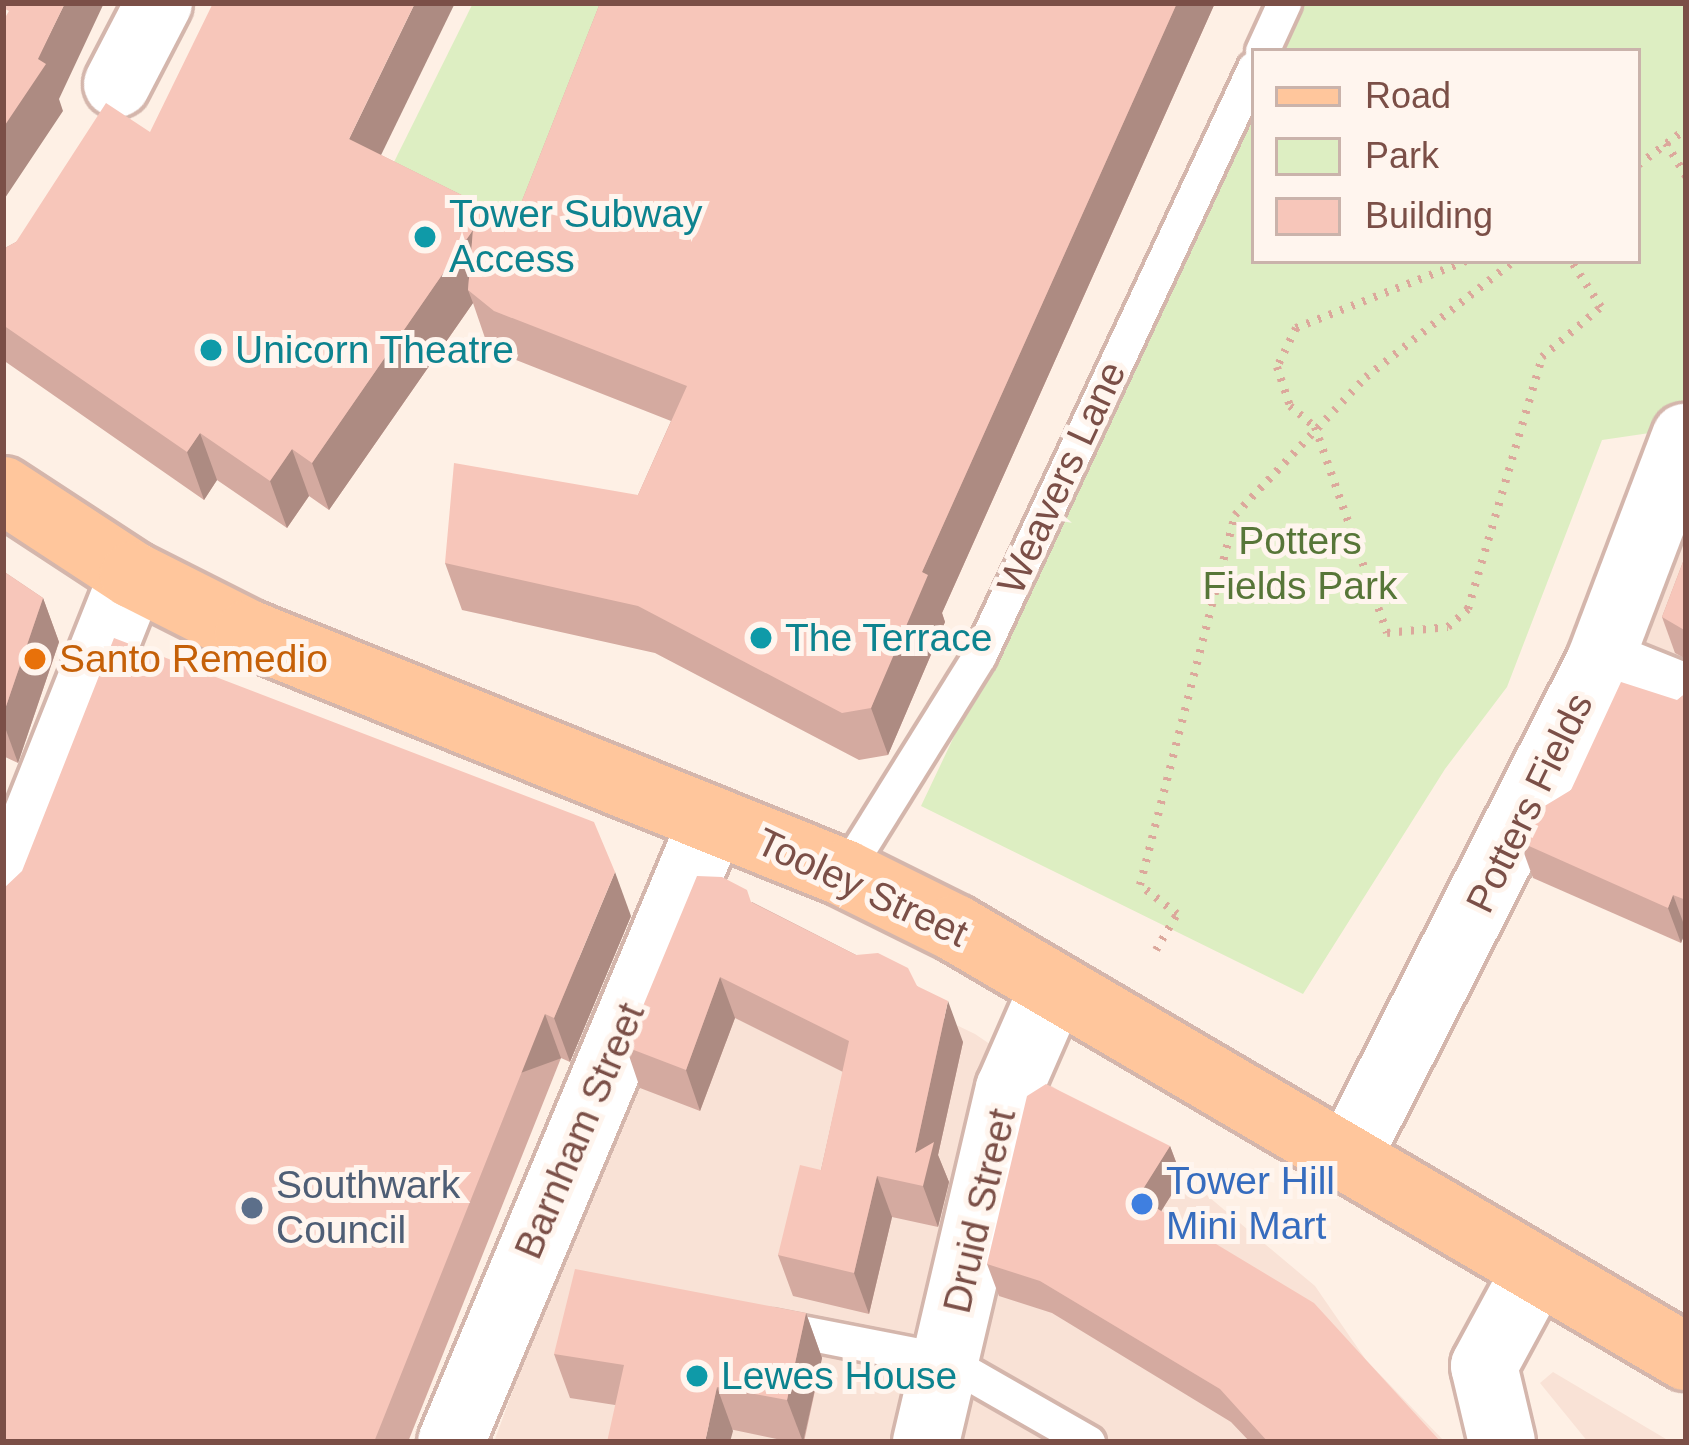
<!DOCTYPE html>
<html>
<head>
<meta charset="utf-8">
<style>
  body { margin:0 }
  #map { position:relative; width:1689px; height:1445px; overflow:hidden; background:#fef0e5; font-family:Arial,sans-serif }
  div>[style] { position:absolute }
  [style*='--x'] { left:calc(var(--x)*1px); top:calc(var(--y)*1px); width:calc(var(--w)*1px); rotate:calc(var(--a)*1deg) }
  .residential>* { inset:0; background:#f9e2d6 }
  .green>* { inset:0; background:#ddeec2 }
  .path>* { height:8px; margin-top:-4px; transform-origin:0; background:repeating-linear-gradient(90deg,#dca89c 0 3px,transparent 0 12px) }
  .roads { filter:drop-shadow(3px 0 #d4b6ac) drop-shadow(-3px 0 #d4b6ac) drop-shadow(0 3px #d4b6ac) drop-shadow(0 -3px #d4b6ac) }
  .lane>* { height:33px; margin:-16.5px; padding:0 16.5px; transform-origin:16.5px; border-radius:16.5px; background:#fff }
  .street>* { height:66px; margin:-33px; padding:0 33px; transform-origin:33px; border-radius:33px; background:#fff }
  .primary>* { height:66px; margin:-33px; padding:0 33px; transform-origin:33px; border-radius:33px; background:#ffc69c }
  .wall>* { inset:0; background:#d4aaa0 }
  .shaded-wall>* { inset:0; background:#ad8b82; transform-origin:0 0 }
  .building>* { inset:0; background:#f7c6ba }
  .dots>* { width:33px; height:33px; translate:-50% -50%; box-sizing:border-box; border:6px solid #fff5ee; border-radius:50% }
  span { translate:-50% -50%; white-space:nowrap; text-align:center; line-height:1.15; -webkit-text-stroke:10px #fff5ee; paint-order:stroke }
  .culture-label { font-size:39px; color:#0d838f }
  .left { translate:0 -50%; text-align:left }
  .street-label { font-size:39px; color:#7b4f47 }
  .park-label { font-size:39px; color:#577638 }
  .food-label { font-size:39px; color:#c56008 }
  .shop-label { font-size:39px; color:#366cbe }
  .service-label { font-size:39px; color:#4e5e75 }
  .frame { position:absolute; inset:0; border:6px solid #7b4f47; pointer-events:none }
  .legend { position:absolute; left:1251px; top:48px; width:390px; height:216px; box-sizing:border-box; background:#fff5ee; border:3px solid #cab3ab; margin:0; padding:15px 21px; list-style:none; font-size:36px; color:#7b4f47 }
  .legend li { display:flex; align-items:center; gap:24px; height:60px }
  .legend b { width:60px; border:3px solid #cab3ab }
</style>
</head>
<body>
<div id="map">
  <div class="residential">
    <div style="clip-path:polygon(1686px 495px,1686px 732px,1606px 702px)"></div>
    <div style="clip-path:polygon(693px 898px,975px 1034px,1178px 1171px,1315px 1286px,1366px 1360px,1445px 1442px,494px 1442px)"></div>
    <div style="clip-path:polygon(1553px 1372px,1671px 1442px,1588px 1442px,1540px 1383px)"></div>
  </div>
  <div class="green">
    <div style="clip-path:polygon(473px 3px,618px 3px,525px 233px,392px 166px)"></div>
    <div style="clip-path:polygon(1303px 3px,1686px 3px,1686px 393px,1677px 429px,1602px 440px,1507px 687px,1445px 769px,1303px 994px,921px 806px,1254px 105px,1254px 261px,1638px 261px,1638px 51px,1280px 51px)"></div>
  </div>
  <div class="path">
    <div style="--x:1666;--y:143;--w:39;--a:59"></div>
    <div style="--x:1638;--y:165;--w:60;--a:-36.9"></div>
    <div style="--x:1466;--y:261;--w:183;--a:158.5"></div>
    <div style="--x:1296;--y:328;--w:43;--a:116"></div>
    <div style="--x:1277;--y:367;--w:41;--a:71.6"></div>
    <div style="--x:1290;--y:406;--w:33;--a:40"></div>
    <div style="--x:1315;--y:427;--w:218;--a:70.7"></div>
    <div style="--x:1387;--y:633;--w:61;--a:-5.6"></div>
    <div style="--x:1448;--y:627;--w:27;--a:-42"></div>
    <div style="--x:1468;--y:609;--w:263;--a:-73.6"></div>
    <div style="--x:1542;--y:357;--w:77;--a:-40.3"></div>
    <div style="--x:1601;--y:307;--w:55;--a:-123.1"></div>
    <div style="--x:1156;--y:950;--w:42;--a:-59.7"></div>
    <div style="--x:1177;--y:914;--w:47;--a:-141.9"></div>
    <div style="--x:1140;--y:885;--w:382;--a:-75.6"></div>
    <div style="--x:1235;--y:515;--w:190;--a:-46.5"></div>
    <div style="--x:1366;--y:377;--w:188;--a:-38.1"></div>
  </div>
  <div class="roads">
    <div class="lane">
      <div style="--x:1262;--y:51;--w:53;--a:-65.4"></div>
      <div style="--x:844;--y:873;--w:256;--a:-58.1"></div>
      <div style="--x:979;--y:656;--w:649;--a:-64.94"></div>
      <div style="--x:771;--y:1326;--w:177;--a:11.1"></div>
      <div style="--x:945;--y:1360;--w:165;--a:29.8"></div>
    </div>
    <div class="street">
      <div style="--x:117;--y:84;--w:91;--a:-62.6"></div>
      <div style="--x:1599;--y:663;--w:94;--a:21.9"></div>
      <div style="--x:3;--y:901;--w:351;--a:-68.3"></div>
      <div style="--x:1348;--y:1157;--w:554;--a:-63.07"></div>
      <div style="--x:1599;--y:663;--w:242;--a:-69.2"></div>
      <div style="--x:451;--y:1442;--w:674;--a:-67.2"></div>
      <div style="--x:926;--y:1442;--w:363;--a:-76.8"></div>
      <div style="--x:1009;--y:1089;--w:112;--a:-66.4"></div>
      <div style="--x:1502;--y:1442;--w:78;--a:-103.3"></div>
      <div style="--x:1484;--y:1366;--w:109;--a:-61.6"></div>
    </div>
    <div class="primary">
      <div style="--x:3;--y:490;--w:155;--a:33.2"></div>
      <div style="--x:133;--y:575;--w:129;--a:26.8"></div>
      <div style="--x:248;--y:633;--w:643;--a:21.93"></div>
      <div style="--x:844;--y:873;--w:124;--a:26.4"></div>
      <div style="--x:955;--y:928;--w:848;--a:30.41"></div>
    </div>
  </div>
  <div class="wall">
    <div style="clip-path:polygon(600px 3px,1215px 3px,942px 613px,945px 622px,888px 755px,859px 760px,655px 653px,462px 610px,445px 563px,638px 495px,671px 421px,511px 358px,485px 338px,473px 303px,329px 510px,309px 496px,287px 528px,217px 480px,204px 500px,3px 360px,3px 249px,16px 242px,150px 132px,381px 155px,514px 221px)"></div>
    <div style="clip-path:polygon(1686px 554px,1686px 659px,1675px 653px,1662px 617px)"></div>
    <div style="clip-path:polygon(3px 571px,43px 598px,59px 642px,18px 763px,3px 756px)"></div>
    <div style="clip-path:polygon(1686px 693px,1686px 931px,1681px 943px,1533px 878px,1520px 842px,1571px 790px)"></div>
    <div style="clip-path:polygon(752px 902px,917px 986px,963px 1042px,938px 1155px,949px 1182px,938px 1227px,892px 1217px,869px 1314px,793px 1296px,778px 1255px,821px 1170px,843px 1072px,735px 1018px,700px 1111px,640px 1088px,626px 1047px)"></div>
    <div style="clip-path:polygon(631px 916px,570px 1062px,561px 1058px,408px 1442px,3px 1442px)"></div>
    <div style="clip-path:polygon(1170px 1146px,1182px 1178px,1161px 1211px,1441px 1442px,1250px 1442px,1231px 1422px,1052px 1313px,999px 1296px,987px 1264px)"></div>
    <div style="clip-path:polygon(806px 1313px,822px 1358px,804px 1442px,791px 1442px,615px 1405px,570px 1398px,554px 1354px)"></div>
  </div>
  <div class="shaded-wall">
    <div style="clip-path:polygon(65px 3px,104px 3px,59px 99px,63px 111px,3px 201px,3px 128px)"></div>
    <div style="clip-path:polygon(415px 3px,455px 3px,366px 186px,349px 139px)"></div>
    <div style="clip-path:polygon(1177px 3px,1215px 3px,942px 613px,945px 622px,888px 755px,871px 708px,922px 572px)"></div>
    <div style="clip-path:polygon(473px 230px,468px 290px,473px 303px,329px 510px,312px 463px)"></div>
    <div style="clip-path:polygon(200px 433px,217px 480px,204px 500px,187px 452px)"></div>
    <div style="clip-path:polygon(292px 449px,309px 496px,287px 528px,270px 481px)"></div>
    <div style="clip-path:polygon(43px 598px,59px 642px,18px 763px,3px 722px,3px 715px)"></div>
    <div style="clip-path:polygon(615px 872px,631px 916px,570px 1062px,554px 1018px)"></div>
    <div style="clip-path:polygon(1673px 895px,1686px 930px,1681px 943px,1668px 908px)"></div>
    <div style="clip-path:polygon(720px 977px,735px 1018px,700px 1111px,686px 1070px)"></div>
    <div style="clip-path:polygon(948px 1001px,963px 1042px,938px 1155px,949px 1182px,938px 1227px,923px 1186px,915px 1153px)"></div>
    <div style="left:545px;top:1014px;width:47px;height:461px;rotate:70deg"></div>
    <div style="clip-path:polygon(1170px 1146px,1182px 1178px,1150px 1229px,1138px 1197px)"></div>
    <div style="clip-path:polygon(877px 1176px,892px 1217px,869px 1314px,854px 1273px)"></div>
    <div style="clip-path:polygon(806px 1313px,822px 1358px,803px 1442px,787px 1400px)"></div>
    <div style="clip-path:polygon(717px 1387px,733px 1431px,730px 1442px,705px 1442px)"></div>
  </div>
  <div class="building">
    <div style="clip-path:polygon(3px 3px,65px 3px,38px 59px,46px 64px,3px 128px,3px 21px,9px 11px,3px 8px)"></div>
    <div style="clip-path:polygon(213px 3px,415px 3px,349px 139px,514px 221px,600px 3px,1177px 3px,922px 572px,928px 575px,871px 708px,842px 713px,638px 606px,445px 563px,454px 463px,638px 495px,687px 386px,494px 311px,468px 290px,473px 230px,312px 463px,292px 449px,270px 481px,200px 433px,187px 452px,3px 325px,3px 249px,16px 242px,106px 103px,150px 132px)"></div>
    <div style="clip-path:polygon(1686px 554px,1686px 631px,1662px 617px)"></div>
    <div style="clip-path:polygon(3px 571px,43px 598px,3px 715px)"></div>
    <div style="clip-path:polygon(114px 638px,594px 822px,615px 872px,554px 1018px,545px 1014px,374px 1442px,3px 1442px,3px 889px,22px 871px)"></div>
    <div style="clip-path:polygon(1621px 682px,1677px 700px,1686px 693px,1686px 900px,1673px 895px,1668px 908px,1520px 842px,1538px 810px,1571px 790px)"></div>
    <div style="clip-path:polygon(697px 876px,722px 877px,747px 890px,751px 902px,856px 955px,878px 953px,908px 968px,917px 986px,948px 1001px,915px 1153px,934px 1142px,923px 1186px,877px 1176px,854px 1273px,778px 1255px,800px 1165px,821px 1170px,849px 1041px,720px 977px,686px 1070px,626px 1047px)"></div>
    <div style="clip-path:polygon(1046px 1084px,1170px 1146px,1138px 1197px,1314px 1303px,1441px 1442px,1268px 1442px,1220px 1389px,1040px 1281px,987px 1264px,1027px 1096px)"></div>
    <div style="clip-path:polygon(575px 1269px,806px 1313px,787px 1400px,717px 1387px,705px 1442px,607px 1442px,624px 1365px,554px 1354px)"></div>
  </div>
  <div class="dots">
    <div style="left:425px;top:237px;background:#0f9aa8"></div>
    <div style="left:211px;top:350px;background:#0f9aa8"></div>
    <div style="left:761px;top:638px;background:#0f9aa8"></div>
    <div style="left:35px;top:659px;background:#e8710a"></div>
    <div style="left:1142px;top:1204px;background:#3f7fe0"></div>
    <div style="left:252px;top:1208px;background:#5c6f8a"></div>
    <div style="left:697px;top:1376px;background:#0f9aa8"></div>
  </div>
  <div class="culture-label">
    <span class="left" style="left:449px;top:237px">Tower Subway<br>Access</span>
    <span class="left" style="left:235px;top:350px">Unicorn Theatre</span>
    <span class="left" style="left:785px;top:638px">The Terrace</span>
    <span class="left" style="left:721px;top:1376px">Lewes House</span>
  </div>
  <div class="street-label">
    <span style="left:1062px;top:478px;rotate:-65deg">Weavers Lane</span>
    <span style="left:1530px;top:803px;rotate:-64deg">Potters Fields</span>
    <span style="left:862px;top:888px;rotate:25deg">Tooley Street</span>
    <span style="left:580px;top:1131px;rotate:-67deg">Barnham Street</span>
    <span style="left:980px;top:1211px;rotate:-77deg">Druid Street</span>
  </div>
  <div class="park-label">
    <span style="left:1300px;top:564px">Potters<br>Fields Park</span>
  </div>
  <div class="food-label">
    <span class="left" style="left:59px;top:659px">Santo Remedio</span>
  </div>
  <div class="shop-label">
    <span class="left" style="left:1166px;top:1204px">Tower Hill<br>Mini Mart</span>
  </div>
  <div class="service-label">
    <span class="left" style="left:276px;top:1208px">Southwark<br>Council</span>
  </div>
  <div class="frame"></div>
  <ul class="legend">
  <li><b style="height:15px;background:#ffc69c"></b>Road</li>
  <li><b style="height:33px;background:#ddeec2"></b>Park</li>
  <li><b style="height:33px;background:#f7c6ba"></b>Building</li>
  </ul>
</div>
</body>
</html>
